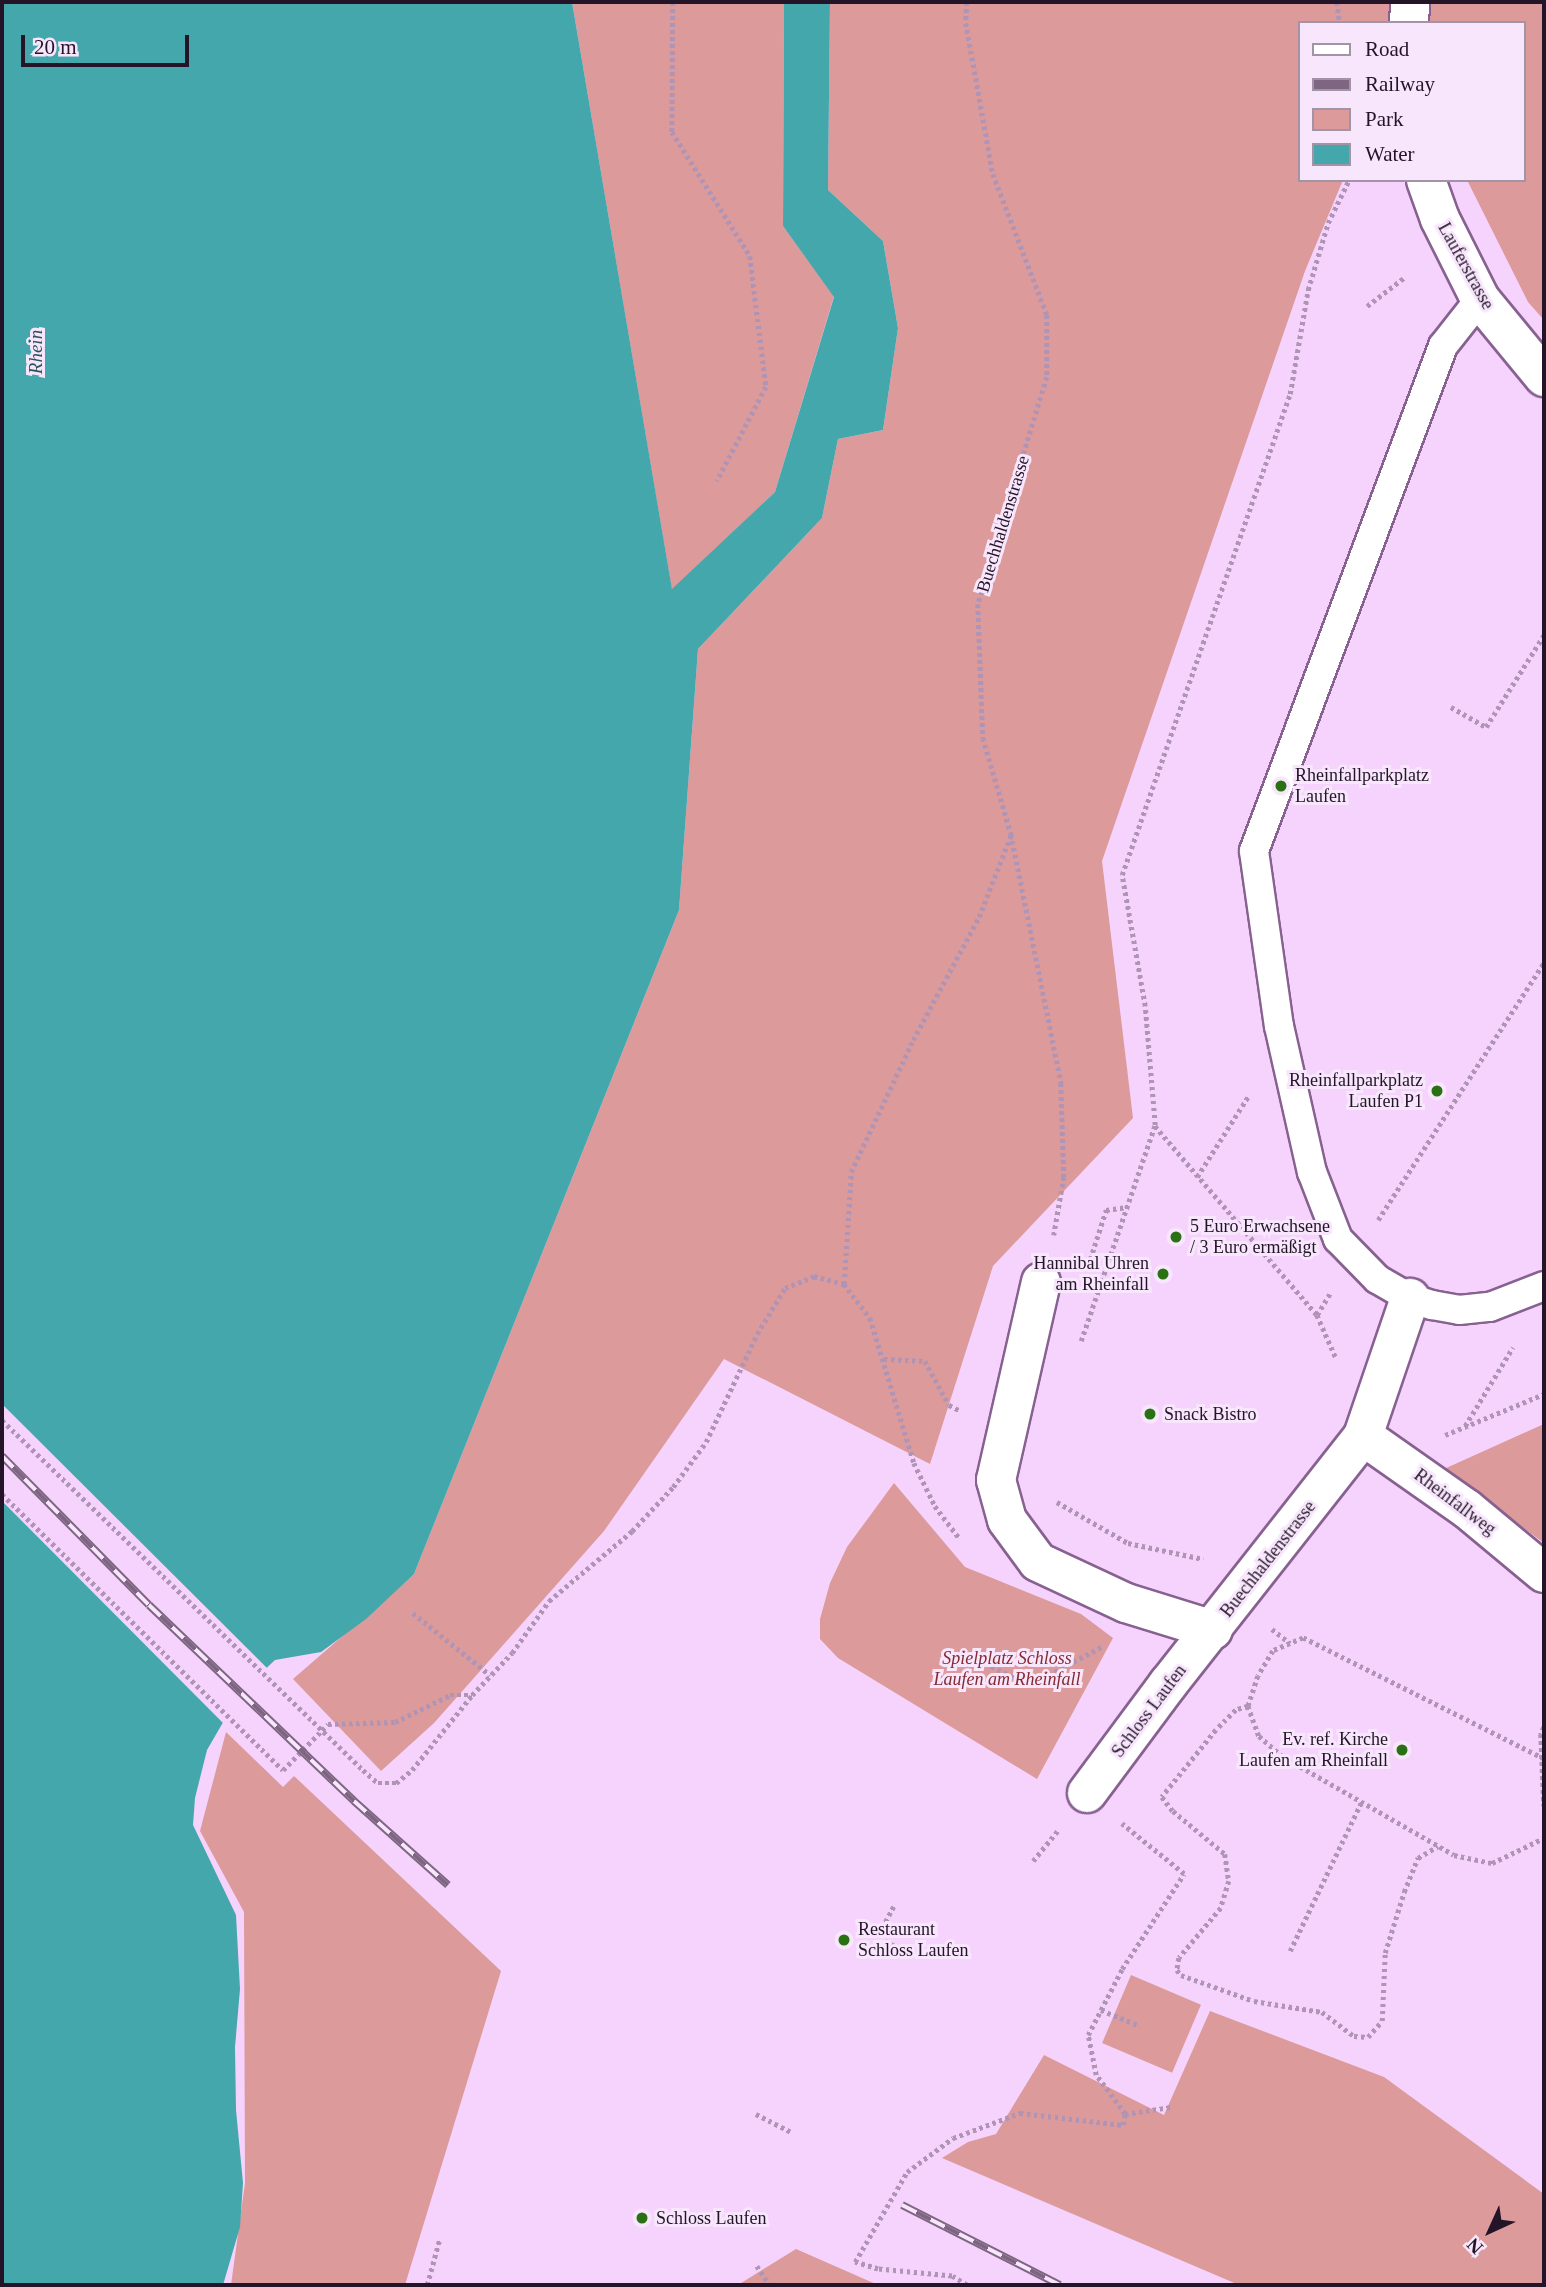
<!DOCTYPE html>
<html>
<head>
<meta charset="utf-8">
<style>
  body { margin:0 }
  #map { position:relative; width:1546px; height:2287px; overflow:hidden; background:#f5d3fd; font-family:Georgia,serif }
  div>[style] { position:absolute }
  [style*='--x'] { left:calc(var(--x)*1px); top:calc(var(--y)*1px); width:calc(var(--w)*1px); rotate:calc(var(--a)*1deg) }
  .green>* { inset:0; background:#dc9a9a; transform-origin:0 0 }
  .water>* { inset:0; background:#43a7ac }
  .pier>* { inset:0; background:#f5d3fd }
  .path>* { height:4.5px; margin-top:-2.25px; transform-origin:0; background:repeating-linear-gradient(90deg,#af94b6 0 3.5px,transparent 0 7px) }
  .roads { filter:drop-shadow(2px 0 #876190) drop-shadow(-2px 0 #876190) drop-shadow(0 2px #876190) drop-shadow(0 -2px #876190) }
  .lane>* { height:28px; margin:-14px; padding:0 14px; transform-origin:14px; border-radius:14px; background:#fff }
  .street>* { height:38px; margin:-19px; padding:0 19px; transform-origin:19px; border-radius:19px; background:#fff }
  .secondary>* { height:38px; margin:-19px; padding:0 19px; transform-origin:19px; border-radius:19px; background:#fff }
  .rail>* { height:8px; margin-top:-4px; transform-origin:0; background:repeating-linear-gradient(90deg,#f8e7fc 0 16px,#7e6683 0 32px); box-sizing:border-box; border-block:2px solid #7e6683 }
  .path-bridge>* { height:4.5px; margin-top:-2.25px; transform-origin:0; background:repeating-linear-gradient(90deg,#af94b6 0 3.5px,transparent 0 7px) }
  .dots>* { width:19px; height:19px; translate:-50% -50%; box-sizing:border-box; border:4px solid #f8e7fc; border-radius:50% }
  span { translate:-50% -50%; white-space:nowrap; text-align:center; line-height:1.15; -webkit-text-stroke:6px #f8e7fc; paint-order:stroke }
  .street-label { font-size:18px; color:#231427 }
  .poi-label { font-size:18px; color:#231427 }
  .left { translate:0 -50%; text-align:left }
  .right { translate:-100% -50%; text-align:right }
  .park-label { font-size:18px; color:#842b32; font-style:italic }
  .water-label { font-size:19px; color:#295557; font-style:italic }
  .frame { position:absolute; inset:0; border:4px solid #231427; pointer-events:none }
  .legend { position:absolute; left:1298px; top:21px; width:228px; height:161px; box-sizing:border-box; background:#f8e7fc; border:2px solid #a393a7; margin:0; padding:9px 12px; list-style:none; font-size:21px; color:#231427 }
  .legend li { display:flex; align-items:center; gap:14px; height:35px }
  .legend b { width:35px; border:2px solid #a393a7 }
  .north { position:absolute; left:1455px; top:2196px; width:70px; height:70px; -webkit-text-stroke:5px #f8e7fc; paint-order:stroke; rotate:225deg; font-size:19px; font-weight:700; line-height:28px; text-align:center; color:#231427 }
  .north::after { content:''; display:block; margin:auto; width:24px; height:32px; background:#231427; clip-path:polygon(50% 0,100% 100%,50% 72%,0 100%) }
  .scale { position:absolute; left:21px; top:35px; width:168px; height:32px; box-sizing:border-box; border:4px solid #231427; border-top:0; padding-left:9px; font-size:21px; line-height:24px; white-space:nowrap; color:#231427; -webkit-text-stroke:5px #f8e7fc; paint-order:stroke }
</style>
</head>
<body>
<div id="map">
  <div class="green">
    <div style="clip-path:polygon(572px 2px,784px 2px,783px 226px,834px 296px,775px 492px,672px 590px)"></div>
    <div style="clip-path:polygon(830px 2px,1544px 2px,1544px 320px,1528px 302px,1467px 180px,1523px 180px,1523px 23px,1299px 23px,1299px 180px,1343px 180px,1305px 271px,1102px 861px,1133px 1118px,993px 1266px,930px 1464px,724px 1359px,604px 1531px,434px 1723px,381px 1771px,293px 1679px,414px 1574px,679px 910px,698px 649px,822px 518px,838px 439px,883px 430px,898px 328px,883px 241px,828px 190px)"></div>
    <div style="clip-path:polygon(1544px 1424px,1544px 1543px,1444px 1469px)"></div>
    <div style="clip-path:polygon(894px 1483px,965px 1567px,1081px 1614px,1113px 1638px,1037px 1779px,838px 1658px,820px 1639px,820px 1619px,830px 1583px,847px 1547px)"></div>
    <div style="clip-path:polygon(226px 1732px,283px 1787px,294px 1776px,501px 1971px,405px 2285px,231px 2285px,245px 2183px,244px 1912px,200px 1831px)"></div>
    <div style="left:1131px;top:1975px;width:76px;height:74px;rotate:23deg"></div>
    <div style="clip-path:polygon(1210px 2011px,1384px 2077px,1544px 2194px,1544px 2285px,1239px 2285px,942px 2158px,968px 2142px,996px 2134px,1044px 2055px,1164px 2115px)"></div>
    <div style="clip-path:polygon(796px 2249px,878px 2285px,738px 2285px)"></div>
  </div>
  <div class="water">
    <div style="clip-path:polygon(2px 2px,572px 2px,672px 589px,775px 492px,834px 297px,783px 226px,784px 2px,830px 2px,828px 190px,883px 241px,898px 328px,883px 430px,838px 439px,822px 518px,698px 649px,679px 910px,414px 1574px,366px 1619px,321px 1652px,275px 1660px,240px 1693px,207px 1750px,195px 1798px,193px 1825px,236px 1915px,240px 1989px,235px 2047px,236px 2110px,243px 2183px,240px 2227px,223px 2285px,2px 2285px)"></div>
  </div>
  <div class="pier">
    <div style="clip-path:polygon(2px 1404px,269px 1670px,242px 1695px,225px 1725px,2px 1501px)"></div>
  </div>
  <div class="path">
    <div style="--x:673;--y:2;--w:130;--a:90.4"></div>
    <div style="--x:672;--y:132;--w:146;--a:57.8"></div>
    <div style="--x:750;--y:256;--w:132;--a:83"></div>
    <div style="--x:766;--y:387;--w:106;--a:117.5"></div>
    <div style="--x:967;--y:2;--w:21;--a:93"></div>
    <div style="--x:966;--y:23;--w:153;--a:79.9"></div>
    <div style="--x:993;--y:174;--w:151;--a:69"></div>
    <div style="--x:1047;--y:315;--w:62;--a:90"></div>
    <div style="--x:1047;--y:377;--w:237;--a:106.9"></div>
    <div style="--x:978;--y:604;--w:134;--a:87.9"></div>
    <div style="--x:983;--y:738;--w:100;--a:73.7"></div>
    <div style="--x:1011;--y:834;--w:254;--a:78.6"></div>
    <div style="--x:1061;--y:1083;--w:94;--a:88.2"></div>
    <div style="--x:1064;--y:1177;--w:59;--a:99.8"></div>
    <div style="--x:1337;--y:2;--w:21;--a:82"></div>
    <div style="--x:1367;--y:306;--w:48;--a:-37.3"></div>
    <div style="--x:1451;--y:707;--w:40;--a:29.7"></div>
    <div style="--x:1486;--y:727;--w:109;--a:-57.8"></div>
    <div style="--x:1155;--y:1126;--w:249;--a:49.4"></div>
    <div style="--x:1317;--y:1315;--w:47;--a:66.2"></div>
    <div style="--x:1197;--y:1177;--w:97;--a:-57.6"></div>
    <div style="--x:1378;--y:1220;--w:307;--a:-57.2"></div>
    <div style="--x:1088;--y:1266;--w:59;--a:-72.2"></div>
    <div style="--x:1106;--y:1210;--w:21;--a:-8"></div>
    <div style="--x:844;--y:1284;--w:112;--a:-86.4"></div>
    <div style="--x:851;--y:1172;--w:146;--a:-64.8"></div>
    <div style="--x:913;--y:1040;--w:140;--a:-61.8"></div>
    <div style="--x:979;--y:917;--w:88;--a:-68.7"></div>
    <div style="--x:1317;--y:1315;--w:27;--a:-59"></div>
    <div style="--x:1081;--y:1341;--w:228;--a:-71.1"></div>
    <div style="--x:1155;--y:1125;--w:119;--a:-94.8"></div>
    <div style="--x:1145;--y:1006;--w:133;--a:-100"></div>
    <div style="--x:1122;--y:875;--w:509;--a:-70.75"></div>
    <div style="--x:1290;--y:394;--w:106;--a:-80.2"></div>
    <div style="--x:1308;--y:290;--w:70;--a:-73.4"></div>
    <div style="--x:1328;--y:223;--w:48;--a:-64"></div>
    <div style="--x:884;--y:1359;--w:41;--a:2.8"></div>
    <div style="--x:925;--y:1361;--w:50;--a:61.4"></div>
    <div style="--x:949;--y:1405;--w:13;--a:27"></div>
    <div style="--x:1465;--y:1426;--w:92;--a:-58.7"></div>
    <div style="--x:1445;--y:1435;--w:107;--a:-22.5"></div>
    <div style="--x:2;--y:1494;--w:394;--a:44.5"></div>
    <div style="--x:283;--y:1770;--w:64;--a:-45.6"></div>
    <div style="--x:328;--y:1724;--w:67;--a:-1.7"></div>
    <div style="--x:395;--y:1722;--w:61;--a:-26.1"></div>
    <div style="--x:450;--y:1695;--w:22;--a:0"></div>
    <div style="--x:1057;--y:1502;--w:82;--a:30"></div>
    <div style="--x:1128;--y:1543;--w:77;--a:12"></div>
    <div style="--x:413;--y:1613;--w:99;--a:38.8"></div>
    <div style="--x:1272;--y:1629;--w:23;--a:38"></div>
    <div style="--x:985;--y:1663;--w:50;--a:26.1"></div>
    <div style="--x:1030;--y:1685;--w:83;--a:-28.1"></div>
    <div style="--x:1248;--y:1706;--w:13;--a:162"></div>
    <div style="--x:1236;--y:1710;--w:28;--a:135"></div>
    <div style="--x:1216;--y:1730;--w:86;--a:128.9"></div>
    <div style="--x:1162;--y:1797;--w:18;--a:52"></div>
    <div style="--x:1173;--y:1811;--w:67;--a:39.6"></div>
    <div style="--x:1225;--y:1854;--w:27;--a:82"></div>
    <div style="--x:1229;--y:1881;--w:28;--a:107"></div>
    <div style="--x:1221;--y:1908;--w:65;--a:130"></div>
    <div style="--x:1179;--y:1958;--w:12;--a:99"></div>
    <div style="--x:1177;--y:1970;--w:6;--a:51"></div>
    <div style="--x:1181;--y:1975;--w:77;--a:19.6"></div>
    <div style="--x:1254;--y:2001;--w:69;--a:9.2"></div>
    <div style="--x:1322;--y:2012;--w:40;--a:37"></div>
    <div style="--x:1354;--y:2036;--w:14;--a:4"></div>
    <div style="--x:1368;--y:2037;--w:21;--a:-49"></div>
    <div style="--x:1382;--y:2021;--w:68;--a:-87.5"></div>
    <div style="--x:1385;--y:1953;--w:64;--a:-72.7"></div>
    <div style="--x:1404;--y:1892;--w:37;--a:-68"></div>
    <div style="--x:1418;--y:1858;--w:23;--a:-31"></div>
    <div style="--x:1544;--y:1727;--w:8;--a:113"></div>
    <div style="--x:1541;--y:1734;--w:72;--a:87.6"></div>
    <div style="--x:1544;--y:1759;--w:270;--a:-153.3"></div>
    <div style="--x:1303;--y:1638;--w:33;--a:157"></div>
    <div style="--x:1273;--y:1651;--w:29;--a:121"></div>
    <div style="--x:1258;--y:1676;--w:32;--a:108"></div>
    <div style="--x:1248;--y:1706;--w:32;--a:70"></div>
    <div style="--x:1259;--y:1736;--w:30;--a:41"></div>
    <div style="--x:1282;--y:1756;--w:198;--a:29.9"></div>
    <div style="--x:1454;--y:1855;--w:39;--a:12"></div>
    <div style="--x:1492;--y:1863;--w:58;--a:-25.7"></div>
    <div style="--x:363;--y:1770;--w:20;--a:41"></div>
    <div style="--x:378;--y:1783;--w:18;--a:0"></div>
    <div style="--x:396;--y:1783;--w:21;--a:-39"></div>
    <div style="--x:412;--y:1770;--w:96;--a:-51.3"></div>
    <div style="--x:472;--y:1695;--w:58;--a:-46.4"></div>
    <div style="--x:512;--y:1653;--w:64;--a:-54.6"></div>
    <div style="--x:549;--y:1601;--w:109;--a:-40.1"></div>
    <div style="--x:632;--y:1531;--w:60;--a:-47"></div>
    <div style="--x:673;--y:1487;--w:56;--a:-53.7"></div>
    <div style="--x:706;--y:1442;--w:119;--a:-64.7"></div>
    <div style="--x:757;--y:1334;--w:54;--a:-58.7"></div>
    <div style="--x:785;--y:1288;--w:31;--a:-22"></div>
    <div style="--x:814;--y:1276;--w:31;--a:15"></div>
    <div style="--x:844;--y:1284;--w:43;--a:52.6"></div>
    <div style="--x:870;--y:1318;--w:152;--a:73.1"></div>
    <div style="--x:914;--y:1463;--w:48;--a:64"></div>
    <div style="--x:935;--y:1506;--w:40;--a:53"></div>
    <div style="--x:1033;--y:1861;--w:41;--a:-50.9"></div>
    <div style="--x:882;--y:1928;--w:27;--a:-62"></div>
    <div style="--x:885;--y:1941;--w:18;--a:27"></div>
    <div style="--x:1290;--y:1951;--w:164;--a:-64.4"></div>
    <div style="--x:1101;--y:2010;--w:42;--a:22.3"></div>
    <div style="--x:756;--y:2114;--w:39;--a:27"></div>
    <div style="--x:1125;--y:2114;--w:47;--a:-8.7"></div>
    <div style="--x:757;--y:2266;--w:23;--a:56"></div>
    <div style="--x:427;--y:2285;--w:46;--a:-74.7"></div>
    <div style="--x:967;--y:2285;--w:17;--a:-149"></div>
    <div style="--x:952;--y:2276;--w:74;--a:-174.6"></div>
    <div style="--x:878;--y:2269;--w:24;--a:-163"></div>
    <div style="--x:855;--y:2262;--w:104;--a:-60"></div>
    <div style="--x:907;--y:2172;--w:57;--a:-36.5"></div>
    <div style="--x:953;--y:2138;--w:72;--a:-20.5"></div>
    <div style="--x:1020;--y:2113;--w:104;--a:6.6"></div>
    <div style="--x:1123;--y:2125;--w:11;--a:-80"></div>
    <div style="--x:1125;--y:2114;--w:49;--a:-126.6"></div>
    <div style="--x:1096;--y:2075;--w:41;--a:-101.3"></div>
    <div style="--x:1088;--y:2035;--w:74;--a:-62.7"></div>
    <div style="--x:1122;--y:1969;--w:113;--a:-56.9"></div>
    <div style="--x:1184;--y:1874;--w:80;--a:-141.1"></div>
  </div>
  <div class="roads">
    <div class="lane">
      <div style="--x:1480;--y:299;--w:60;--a:128.2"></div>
      <div style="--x:1443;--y:346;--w:539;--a:110.52"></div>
      <div style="--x:1254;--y:851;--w:177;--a:81.9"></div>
      <div style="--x:1279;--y:1026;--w:150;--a:77.3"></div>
      <div style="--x:1312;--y:1172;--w:72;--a:68.8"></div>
      <div style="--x:1338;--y:1239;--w:56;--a:45.7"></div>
      <div style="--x:1377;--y:1279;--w:38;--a:30"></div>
      <div style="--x:1410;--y:1298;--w:23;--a:18"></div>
      <div style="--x:1432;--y:1305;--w:27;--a:10"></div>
      <div style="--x:1459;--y:1310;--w:31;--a:-6"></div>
      <div style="--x:1490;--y:1307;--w:58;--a:-21.3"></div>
    </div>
    <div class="street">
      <div style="--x:1041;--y:1282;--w:203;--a:102.8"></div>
      <div style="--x:996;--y:1480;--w:41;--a:74.6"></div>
      <div style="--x:1007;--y:1520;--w:52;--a:53.6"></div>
      <div style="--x:1038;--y:1562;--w:97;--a:25"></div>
      <div style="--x:1126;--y:1603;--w:91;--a:17.2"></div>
      <div style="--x:1363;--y:1436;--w:127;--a:35.1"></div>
      <div style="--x:1467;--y:1509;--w:100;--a:39.7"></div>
      <div style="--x:1087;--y:1793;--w:136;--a:-53.4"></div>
      <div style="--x:1168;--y:1684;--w:315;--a:-51.8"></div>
      <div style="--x:1363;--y:1436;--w:146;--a:-71.2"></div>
    </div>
    <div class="secondary">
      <div style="--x:1409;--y:23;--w:21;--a:-87"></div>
      <div style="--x:1426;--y:180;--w:41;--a:70.3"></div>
      <div style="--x:1440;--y:219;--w:89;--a:63.4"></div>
      <div style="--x:1480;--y:299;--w:101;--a:50.6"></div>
    </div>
  </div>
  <div class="rail">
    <div style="--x:2;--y:1456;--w:209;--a:45.4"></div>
    <div style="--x:149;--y:1605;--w:284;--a:43.7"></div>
    <div style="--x:354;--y:1801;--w:126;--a:41.8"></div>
    <div style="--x:902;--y:2205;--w:177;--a:26.9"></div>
  </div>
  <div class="path-bridge">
    <div style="--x:2;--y:1420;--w:503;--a:44.11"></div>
  </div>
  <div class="dots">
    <div style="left:1281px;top:786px;background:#297112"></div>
    <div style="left:1437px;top:1091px;background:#297112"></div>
    <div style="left:1176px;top:1237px;background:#297112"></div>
    <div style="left:1163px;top:1274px;background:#297112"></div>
    <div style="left:1150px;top:1414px;background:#297112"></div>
    <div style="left:1402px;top:1750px;background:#297112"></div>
    <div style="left:844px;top:1940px;background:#297112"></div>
    <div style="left:642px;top:2218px;background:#297112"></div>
  </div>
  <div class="street-label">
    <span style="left:1466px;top:266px;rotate:61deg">Lauferstrasse</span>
    <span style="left:1003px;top:524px;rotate:-73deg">Buechhaldenstrasse</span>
    <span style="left:1455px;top:1502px;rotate:37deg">Rheinfallweg</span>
    <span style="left:1268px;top:1559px;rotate:-52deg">Buechhaldenstrasse</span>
    <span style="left:1149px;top:1711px;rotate:-53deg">Schloss Laufen</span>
  </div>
  <div class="poi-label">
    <span class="left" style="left:1295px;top:786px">Rheinfallparkplatz<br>Laufen</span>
    <span class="right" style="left:1423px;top:1091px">Rheinfallparkplatz<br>Laufen P1</span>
    <span class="left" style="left:1190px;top:1237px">5 Euro Erwachsene<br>/ 3 Euro ermäßigt</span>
    <span class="right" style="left:1149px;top:1274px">Hannibal Uhren<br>am Rheinfall</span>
    <span class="left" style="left:1164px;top:1414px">Snack Bistro</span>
    <span class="right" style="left:1388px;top:1750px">Ev. ref. Kirche<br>Laufen am Rheinfall</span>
    <span class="left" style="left:858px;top:1940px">Restaurant<br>Schloss Laufen</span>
    <span class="left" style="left:656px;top:2218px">Schloss Laufen</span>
  </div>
  <div class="park-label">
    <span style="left:1007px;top:1669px">Spielplatz Schloss<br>Laufen am Rheinfall</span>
  </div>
  <div class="water-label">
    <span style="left:36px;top:352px;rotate:-90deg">Rhein</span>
  </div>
  <div class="frame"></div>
  <ul class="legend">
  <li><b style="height:9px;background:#fff"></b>Road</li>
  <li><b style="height:9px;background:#7e6683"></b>Railway</li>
  <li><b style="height:19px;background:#dc9a9a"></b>Park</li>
  <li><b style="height:19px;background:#43a7ac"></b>Water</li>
  </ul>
  <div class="north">N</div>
  <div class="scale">20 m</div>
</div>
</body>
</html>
